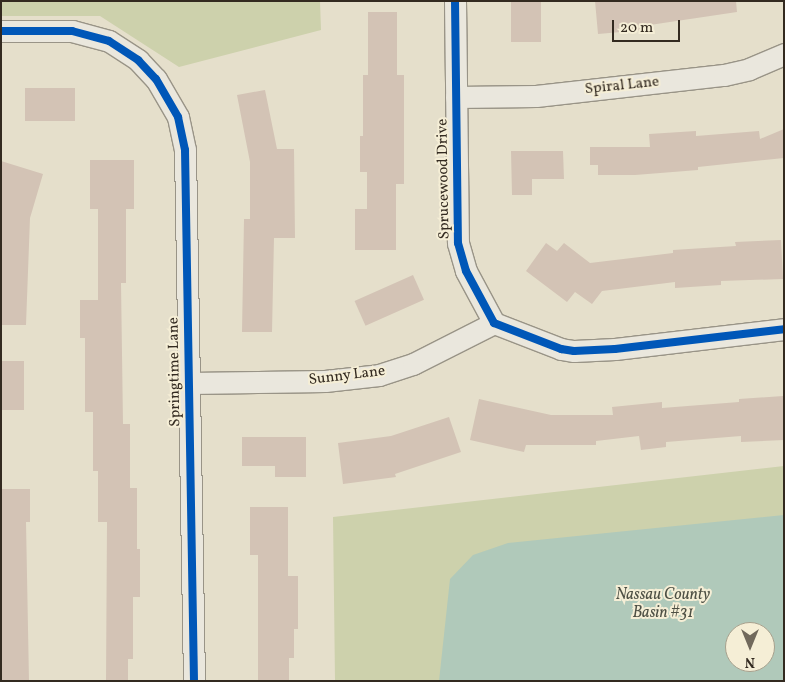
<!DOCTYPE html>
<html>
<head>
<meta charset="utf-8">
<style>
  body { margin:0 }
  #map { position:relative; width:785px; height:682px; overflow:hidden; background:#e5dfcb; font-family:Vollkorn,serif }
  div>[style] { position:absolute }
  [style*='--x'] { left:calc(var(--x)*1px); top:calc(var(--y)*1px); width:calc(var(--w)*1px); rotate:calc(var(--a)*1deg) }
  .green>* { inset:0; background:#cdd1ac }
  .water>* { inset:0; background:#b0c9ba }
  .building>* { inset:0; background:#d3c3b5; transform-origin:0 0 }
  .roads { filter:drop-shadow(1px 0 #999487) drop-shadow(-1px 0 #999487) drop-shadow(0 1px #999487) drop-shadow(0 -1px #999487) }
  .minor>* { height:21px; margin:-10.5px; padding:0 10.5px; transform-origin:10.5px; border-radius:10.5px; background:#eae7dd }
  .cycleway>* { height:8px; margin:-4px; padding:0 4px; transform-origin:4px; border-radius:4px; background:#0057b8 }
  span { translate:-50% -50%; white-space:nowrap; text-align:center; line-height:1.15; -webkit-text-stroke:4px #f5eed6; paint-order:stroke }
  .street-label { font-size:15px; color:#332a20 }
  .water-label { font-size:16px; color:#4d4f44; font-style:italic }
  .frame { position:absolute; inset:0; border:2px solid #332a20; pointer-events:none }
  .north { position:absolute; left:725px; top:622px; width:50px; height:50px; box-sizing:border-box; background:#f5eed6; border:1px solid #a7a08d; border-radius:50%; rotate:180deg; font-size:14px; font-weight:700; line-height:20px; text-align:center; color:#332a20 }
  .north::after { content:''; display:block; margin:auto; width:18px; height:22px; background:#71695c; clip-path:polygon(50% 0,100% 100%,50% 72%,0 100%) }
  .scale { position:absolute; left:612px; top:20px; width:68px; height:22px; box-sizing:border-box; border:2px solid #332a20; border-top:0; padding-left:6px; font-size:15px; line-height:18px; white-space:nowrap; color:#332a20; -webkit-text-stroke:4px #f5eed6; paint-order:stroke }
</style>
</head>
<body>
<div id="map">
  <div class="green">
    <div style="clip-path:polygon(1px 1px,320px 1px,321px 30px,179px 67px,100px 16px,1px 16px)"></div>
    <div style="clip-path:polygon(evenodd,784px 466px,784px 681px,335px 681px,333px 517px,784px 466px,735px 632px,765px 632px,765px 662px,735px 662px,735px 632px)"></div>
  </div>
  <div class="water">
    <div style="clip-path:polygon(evenodd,784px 515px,784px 681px,439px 681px,450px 579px,473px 555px,508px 543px,784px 515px,735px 632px,765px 632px,765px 662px,735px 662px,735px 632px)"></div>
  </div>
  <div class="building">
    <div style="left:511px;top:1px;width:30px;height:41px"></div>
    <div style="clip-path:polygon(595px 1px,736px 1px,737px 12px,643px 26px,643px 30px,598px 34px)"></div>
    <div style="clip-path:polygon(368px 12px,397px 12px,397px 75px,404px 75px,404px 184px,396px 184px,396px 250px,355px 250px,355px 209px,367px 209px,367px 172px,360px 172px,360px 136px,363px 136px,363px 75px,368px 75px)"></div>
    <div style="left:25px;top:88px;width:50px;height:33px"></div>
    <div style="clip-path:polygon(265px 90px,277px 149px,294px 149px,295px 238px,274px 238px,272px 332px,242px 332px,244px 219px,250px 219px,250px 162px,237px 95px)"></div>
    <div style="clip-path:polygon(784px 129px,784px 158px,698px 167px,698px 170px,635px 175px,598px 175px,598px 165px,590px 165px,590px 147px,650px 147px,649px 134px,696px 131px,696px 136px,759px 131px,760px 139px)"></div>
    <div style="clip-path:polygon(511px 151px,563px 151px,564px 179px,532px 179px,532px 195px,512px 195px)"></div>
    <div style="clip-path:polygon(90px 160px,134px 160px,134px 209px,126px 209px,126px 283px,121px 283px,123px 424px,130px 424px,130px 488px,137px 488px,137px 549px,140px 549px,140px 597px,133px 597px,133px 659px,128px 659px,128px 681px,106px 681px,107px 522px,98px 522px,98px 471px,93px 471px,93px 412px,85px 412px,85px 338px,80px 338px,80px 300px,98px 300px,98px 209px,90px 209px)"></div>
    <div style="clip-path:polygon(1px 161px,43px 174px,30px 218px,26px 325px,1px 325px)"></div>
    <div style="clip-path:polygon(781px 240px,783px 279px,721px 281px,721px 285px,675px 288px,675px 282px,602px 291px,592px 304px,575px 292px,567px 302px,526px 271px,546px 243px,557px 251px,564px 243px,590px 263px,673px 253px,673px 250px,736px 246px,735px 242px)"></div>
    <div style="left:413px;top:275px;width:27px;height:64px;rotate:66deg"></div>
    <div style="left:1px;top:361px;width:23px;height:49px"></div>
    <div style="clip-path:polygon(783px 396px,784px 440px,741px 442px,741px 436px,666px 442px,666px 447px,641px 450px,639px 436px,596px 441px,596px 445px,526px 445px,524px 452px,470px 440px,479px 399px,551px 415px,613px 415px,612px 407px,662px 402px,662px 408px,739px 402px,739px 399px)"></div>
    <div style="clip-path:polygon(449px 417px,461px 452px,395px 474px,396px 477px,343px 484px,338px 443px,391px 436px)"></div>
    <div style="clip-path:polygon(242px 437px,306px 437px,306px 477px,275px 477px,275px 466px,242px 466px)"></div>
    <div style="clip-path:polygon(1px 489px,30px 489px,30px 522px,26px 522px,29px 681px,1px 681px)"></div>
    <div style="clip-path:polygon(250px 507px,288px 507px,288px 576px,298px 576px,298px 629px,294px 629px,294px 658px,289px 658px,289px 681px,258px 681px,258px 555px,250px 555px)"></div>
  </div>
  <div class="roads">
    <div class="minor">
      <div style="--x:455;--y:1;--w:242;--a:89.3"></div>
      <div style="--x:458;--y:243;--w:29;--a:74"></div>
      <div style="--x:466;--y:271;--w:59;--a:61.7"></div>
      <div style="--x:494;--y:323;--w:72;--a:21.2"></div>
      <div style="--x:561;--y:349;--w:13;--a:9"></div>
      <div style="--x:574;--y:351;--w:41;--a:-2.8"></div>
      <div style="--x:615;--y:349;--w:170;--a:-6.7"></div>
      <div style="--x:1;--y:31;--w:71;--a:0"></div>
      <div style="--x:72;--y:31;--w:38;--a:15"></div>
      <div style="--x:109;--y:41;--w:35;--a:33"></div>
      <div style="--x:138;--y:60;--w:26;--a:47"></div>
      <div style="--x:156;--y:79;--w:44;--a:59.9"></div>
      <div style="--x:178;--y:117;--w:34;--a:78"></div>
      <div style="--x:185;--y:150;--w:531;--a:89.03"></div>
      <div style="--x:456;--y:97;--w:80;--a:-0.7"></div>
      <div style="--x:536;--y:96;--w:189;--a:-6.4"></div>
      <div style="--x:724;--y:75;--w:26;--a:-13"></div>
      <div style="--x:749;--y:69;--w:38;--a:-23"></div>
      <div style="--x:190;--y:383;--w:135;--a:-0.8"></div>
      <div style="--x:325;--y:381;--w:54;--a:-6.3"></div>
      <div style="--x:379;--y:375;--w:36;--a:-18"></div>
      <div style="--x:413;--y:364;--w:91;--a:-26.8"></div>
    </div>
  </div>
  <div class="cycleway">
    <div style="--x:455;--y:1;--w:242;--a:89.3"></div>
    <div style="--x:458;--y:243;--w:29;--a:74"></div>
    <div style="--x:466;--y:271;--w:59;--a:61.7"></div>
    <div style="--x:494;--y:323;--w:72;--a:21.2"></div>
    <div style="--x:561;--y:349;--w:13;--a:9"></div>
    <div style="--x:574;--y:351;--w:41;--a:-2.8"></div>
    <div style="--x:615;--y:349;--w:170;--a:-6.7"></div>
    <div style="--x:1;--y:31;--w:71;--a:0"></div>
    <div style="--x:72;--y:31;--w:38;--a:15"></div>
    <div style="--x:109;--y:41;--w:35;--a:33"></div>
    <div style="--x:138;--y:60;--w:26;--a:47"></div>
    <div style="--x:156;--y:79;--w:44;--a:59.9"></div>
    <div style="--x:178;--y:117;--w:34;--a:78"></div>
    <div style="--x:185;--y:150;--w:531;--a:89.03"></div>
  </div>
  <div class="street-label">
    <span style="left:622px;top:86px;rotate:-6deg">Spiral Lane</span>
    <span style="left:444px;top:179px;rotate:-91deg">Sprucewood Drive</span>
    <span style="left:175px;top:372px;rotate:-91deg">Springtime Lane</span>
    <span style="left:347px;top:376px;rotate:-7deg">Sunny Lane</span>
  </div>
  <div class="water-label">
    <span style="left:663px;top:604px">Nassau County<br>Basin #31</span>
  </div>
  <div class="frame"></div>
  <div class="north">N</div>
  <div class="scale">20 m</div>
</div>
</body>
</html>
